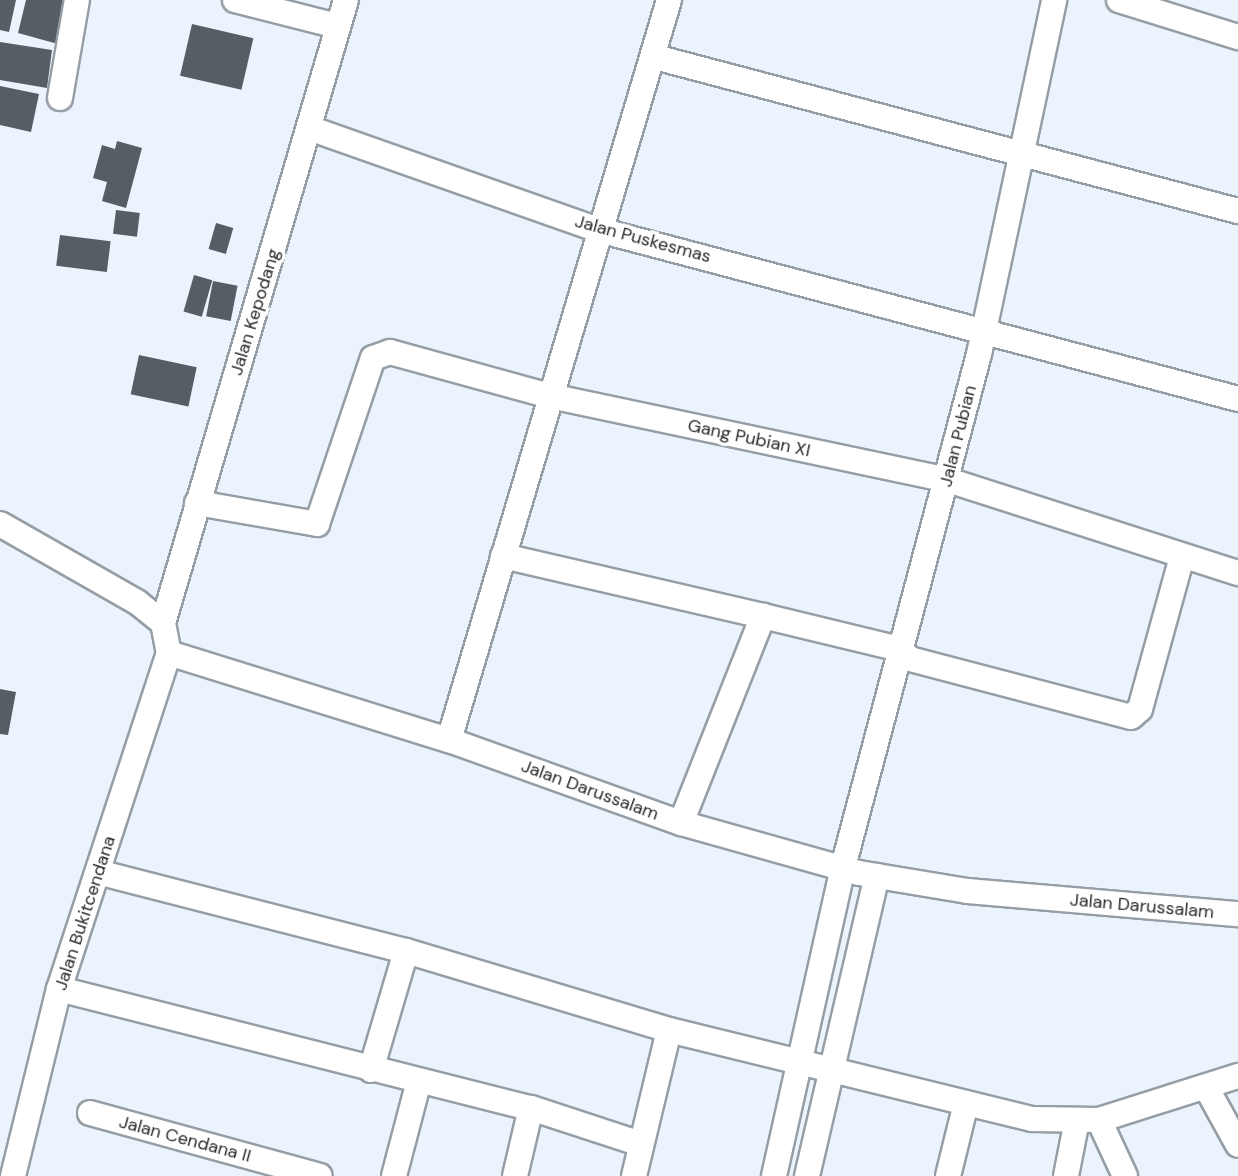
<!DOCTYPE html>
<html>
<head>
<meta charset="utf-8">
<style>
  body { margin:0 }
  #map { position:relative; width:1238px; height:1176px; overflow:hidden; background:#ebf4fc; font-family:"DM Sans",sans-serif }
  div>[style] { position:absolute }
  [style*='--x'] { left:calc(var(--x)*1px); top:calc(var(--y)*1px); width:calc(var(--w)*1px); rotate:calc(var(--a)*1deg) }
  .building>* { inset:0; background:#565d64; transform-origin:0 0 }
  .roads { filter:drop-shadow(2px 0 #969ea5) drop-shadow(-2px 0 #969ea5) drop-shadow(0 2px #969ea5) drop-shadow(0 -2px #969ea5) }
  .minor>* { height:24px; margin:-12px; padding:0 12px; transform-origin:12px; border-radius:12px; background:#fff }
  span { translate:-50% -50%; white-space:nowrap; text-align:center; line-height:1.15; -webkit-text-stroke:7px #fff; paint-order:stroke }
  .street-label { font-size:18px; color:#282b2e }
</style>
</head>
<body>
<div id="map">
  <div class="building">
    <div style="clip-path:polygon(0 0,16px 0,9px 32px,0 30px)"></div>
    <div style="clip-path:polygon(26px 0,69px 0,58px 44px,18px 33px)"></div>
    <div style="left:192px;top:24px;width:63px;height:53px;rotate:13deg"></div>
    <div style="clip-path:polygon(0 42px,52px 50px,47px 88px,0 80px)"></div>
    <div style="clip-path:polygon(0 86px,39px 94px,31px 132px,0 125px)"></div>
    <div style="clip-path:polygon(117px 141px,142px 148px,126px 208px,102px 201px,107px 182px,93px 178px,102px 145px,115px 149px)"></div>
    <div style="left:116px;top:210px;width:24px;height:24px;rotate:7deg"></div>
    <div style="left:216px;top:223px;width:18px;height:27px;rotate:16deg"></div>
    <div style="left:60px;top:235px;width:51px;height:31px;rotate:7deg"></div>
    <div style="left:194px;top:275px;width:19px;height:38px;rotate:16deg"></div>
    <div style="left:213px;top:281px;width:25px;height:36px;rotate:11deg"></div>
    <div style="left:139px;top:355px;width:59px;height:40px;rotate:12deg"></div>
    <div style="clip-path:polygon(0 689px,16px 692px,8px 735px,0 734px)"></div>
  </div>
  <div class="roads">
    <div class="minor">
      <div style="--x:235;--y:0;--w:105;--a:14.3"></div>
      <div style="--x:1119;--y:0;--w:125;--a:17.3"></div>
      <div style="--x:655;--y:57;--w:603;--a:14.8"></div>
      <div style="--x:60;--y:98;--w:99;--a:-80.2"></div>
      <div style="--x:309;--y:128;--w:307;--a:19.4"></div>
      <div style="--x:599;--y:230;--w:661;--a:14.81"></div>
      <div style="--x:197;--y:503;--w:122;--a:9.9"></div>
      <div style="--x:317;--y:524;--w:175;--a:-71.4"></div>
      <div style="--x:373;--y:358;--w:18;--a:-19"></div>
      <div style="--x:390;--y:352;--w:166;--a:15.4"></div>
      <div style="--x:550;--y:396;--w:407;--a:11.9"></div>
      <div style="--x:948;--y:480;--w:305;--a:17.8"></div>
      <div style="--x:0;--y:524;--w:158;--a:29.7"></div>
      <div style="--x:137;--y:602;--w:33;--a:39"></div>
      <div style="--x:163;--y:623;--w:31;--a:79"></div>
      <div style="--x:169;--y:653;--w:293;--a:17.3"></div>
      <div style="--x:449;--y:740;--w:246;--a:19.7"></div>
      <div style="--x:681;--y:823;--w:185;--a:15.7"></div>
      <div style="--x:859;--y:873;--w:110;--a:9.4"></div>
      <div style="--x:968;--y:891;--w:271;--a:4.9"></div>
      <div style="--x:503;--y:556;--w:267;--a:13"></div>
      <div style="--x:163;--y:623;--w:649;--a:-73.63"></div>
      <div style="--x:449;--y:740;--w:772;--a:-73.44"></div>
      <div style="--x:681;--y:823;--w:223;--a:-68.4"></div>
      <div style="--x:763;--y:616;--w:140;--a:13.6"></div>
      <div style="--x:899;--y:649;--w:15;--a:42"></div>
      <div style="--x:910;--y:659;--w:228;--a:14.7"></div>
      <div style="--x:1131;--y:717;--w:12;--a:-42"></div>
      <div style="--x:1140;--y:709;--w:158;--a:-74.6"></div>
      <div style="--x:98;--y:872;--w:318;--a:14.4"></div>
      <div style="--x:406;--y:951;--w:275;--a:16.7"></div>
      <div style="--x:669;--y:1030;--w:374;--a:13.8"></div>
      <div style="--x:1032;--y:1119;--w:67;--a:0.9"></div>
      <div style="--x:1099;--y:1120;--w:146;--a:-17.6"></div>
      <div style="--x:59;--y:989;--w:487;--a:14.2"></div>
      <div style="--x:531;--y:1108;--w:116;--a:18.1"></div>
      <div style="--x:371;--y:1070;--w:124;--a:-73.6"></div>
      <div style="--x:1206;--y:1087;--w:66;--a:61.1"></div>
      <div style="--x:90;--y:1113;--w:238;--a:15.3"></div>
      <div style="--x:1099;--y:1120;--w:62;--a:65.1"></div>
      <div style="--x:13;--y:1176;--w:193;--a:-76.2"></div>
      <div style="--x:59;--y:989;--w:354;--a:-71.9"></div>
      <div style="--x:394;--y:1176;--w:98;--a:-75.3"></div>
      <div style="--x:515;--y:1176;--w:70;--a:-76.8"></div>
      <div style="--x:634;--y:1176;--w:150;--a:-76.5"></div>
      <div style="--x:774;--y:1176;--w:317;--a:-77.4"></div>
      <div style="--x:843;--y:867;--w:531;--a:-75.15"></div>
      <div style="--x:979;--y:354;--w:362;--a:-78"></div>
      <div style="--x:807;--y:1176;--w:308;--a:-76.9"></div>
      <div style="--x:948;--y:1176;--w:75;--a:-76.1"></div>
      <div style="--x:1066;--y:1176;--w:57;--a:-78.9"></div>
    </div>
  </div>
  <div class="street-label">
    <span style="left:643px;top:239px;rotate:15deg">Jalan Puskesmas</span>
    <span style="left:255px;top:312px;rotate:-73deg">Jalan Kepodang</span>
    <span style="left:958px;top:436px;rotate:-76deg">Jalan Pubian</span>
    <span style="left:749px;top:438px;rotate:12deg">Gang Pubian XI</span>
    <span style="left:590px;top:790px;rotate:20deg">Jalan Darussalam</span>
    <span style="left:1142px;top:906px;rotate:5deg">Jalan Darussalam</span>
    <span style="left:85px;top:913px;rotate:-72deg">Jalan Bukitcendana</span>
    <span style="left:185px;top:1139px;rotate:15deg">Jalan Cendana II</span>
  </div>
</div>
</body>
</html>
